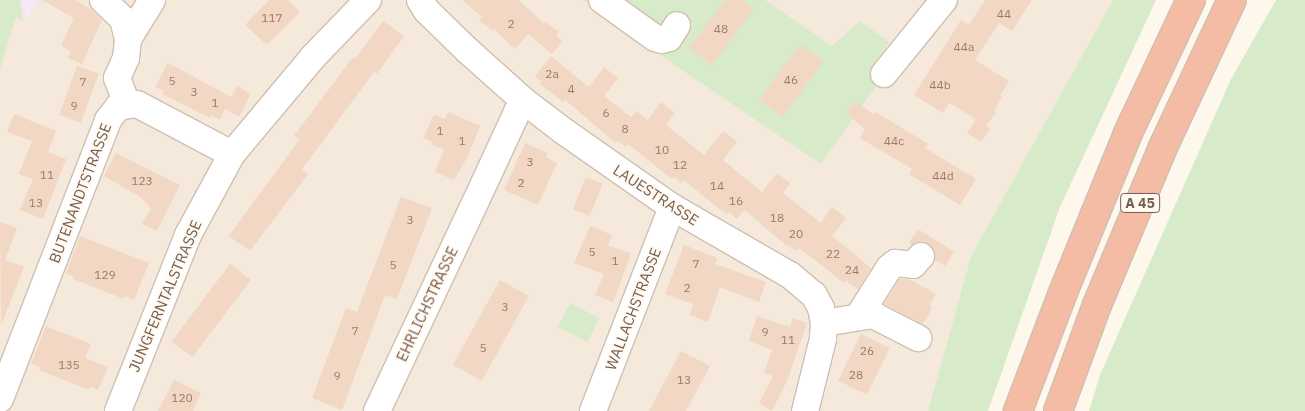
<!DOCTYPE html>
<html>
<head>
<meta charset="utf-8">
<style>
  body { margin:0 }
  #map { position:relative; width:1305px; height:411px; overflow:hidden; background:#fdf7ec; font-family:"IBM Plex Sans",sans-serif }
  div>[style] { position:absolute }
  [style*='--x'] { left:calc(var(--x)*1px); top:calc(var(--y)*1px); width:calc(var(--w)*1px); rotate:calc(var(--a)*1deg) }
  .residential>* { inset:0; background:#f4e9db }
  .education>* { inset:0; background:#f4e8f9 }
  .green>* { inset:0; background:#d7ebca; transform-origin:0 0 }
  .building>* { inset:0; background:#f2d7c4; transform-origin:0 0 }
  .roads { filter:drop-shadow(1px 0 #d0bfb1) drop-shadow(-1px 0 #d0bfb1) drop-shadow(0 1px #d0bfb1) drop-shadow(0 -1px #d0bfb1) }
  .minor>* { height:26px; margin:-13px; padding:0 13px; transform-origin:13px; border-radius:13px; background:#fff }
  .highway>* { height:28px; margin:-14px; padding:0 14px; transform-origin:14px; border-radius:14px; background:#f5bca5 }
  span { translate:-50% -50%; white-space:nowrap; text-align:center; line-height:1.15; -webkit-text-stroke:4.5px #fffaf3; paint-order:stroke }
  .number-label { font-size:12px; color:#977c6c }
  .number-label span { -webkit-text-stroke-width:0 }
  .shield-label span { padding:1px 4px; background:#fffaf3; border:1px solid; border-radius:4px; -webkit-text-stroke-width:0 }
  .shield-label { font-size:14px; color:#795e4e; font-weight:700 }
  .street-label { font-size:15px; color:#795e4e }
</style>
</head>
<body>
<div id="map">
  <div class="residential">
    <div style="clip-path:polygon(20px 0,1113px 0,971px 256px,928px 411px,0 411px,0 70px,16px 16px,24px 20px)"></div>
  </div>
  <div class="education">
    <div style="clip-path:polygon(22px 0,38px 0,26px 20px)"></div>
  </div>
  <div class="green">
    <div style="clip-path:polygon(0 0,20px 0,24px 21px,16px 17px,0 70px)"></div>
    <div style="clip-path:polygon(583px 0,765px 0,832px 46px,860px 21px,889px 42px,873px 66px,876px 86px,821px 164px,670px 62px)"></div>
    <div style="clip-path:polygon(1113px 0,1156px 0,1060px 207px,988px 411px,928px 411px,971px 256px)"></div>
    <div style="clip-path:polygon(1276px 0,1305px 0,1305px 411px,1089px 411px,1100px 375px,1231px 79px)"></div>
    <div style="left:570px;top:303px;width:33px;height:27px;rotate:27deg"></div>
  </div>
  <div class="building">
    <div style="clip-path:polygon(42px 0,76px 0,91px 9px,102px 20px,82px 64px,68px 58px,71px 51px,61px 46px,74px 18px)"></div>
    <div style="clip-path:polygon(269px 0,288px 0,300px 12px,267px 45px,245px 25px)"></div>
    <div style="clip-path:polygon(462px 0,519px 0,544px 24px,546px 22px,559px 32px,556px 36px,562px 41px,552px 54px,528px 34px,515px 49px,494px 29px,492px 31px,479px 20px,482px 17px)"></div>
    <div style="clip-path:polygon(725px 0,742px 0,754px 9px,712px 65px,689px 48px)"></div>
    <div style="clip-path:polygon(985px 0,1032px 0,1012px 31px,999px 23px,975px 60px,1009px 81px,1000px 96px,1002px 97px,994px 111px,996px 113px,986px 126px,990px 128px,981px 142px,967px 133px,976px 119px,949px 103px,943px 113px,914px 95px,961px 20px,969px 25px)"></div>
    <div style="clip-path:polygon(383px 21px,404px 36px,377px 74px,374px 72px,302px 169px,308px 174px,250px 251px,229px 236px,299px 140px,294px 136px,353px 57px,355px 59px)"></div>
    <div style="left:800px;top:44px;width:29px;height:69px;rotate:36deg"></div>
    <div style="clip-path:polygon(551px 56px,589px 87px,604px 67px,618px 78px,604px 96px,631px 117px,636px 111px,648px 120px,661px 102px,675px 113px,666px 125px,704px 155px,723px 131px,737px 142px,723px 160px,762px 192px,777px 173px,790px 183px,783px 193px,821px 223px,832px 207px,846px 218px,832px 236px,871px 268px,858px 289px,846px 281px,844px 283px,799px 248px,797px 251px,789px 245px,788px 247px,745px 210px,737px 219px,729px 212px,727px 215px,684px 180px,681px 183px,674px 177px,672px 179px,628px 144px,626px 147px,618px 141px,616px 143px,565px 100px,563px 102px,540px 84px,542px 82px,535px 76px)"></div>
    <div style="clip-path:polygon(168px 63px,231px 97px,237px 86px,251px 94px,239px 117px,225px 109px,220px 120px,211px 115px,210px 118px,162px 94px,164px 91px,155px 87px)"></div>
    <div style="left:77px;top:66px;width:23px;height:52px;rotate:20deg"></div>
    <div style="clip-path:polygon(855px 101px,874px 115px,876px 112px,928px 144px,925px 148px,976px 179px,960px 205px,909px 174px,912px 169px,860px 138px,865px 129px,846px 113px)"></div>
    <div style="clip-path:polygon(448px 112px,480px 126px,468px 156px,454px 180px,435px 172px,444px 150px,431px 144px,432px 142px,423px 138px,434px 115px,445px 119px)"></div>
    <div style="clip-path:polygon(14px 114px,56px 131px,48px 152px,66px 159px,43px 219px,20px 210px,33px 179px,19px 174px,32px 141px,7px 132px)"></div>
    <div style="clip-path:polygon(525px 143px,548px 153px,546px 157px,557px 163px,538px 205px,504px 190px)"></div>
    <div style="clip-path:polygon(116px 153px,180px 185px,157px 231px,142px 224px,151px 208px,142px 198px,104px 176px)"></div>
    <div style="left:586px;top:177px;width:18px;height:35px;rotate:22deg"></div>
    <div style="clip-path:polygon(401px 197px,432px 208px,397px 299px,385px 295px,342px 410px,312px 398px,346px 308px,357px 312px)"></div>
    <div style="clip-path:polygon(0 222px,17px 228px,5px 260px,24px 267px,1px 326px)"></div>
    <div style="clip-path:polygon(590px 226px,612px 235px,608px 245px,631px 254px,613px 302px,595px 295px,604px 274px,574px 263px)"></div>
    <div style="clip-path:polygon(918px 229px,954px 252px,945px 266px,935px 260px,935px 252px,931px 245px,924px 241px,912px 245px,909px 243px)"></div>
    <div style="clip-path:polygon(80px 236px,149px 263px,134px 300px,125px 296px,124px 299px,73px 279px,74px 277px,66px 273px)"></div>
    <div style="clip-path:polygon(684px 245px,717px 258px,715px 264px,766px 282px,759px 302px,720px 287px,708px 322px,690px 315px,693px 304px,665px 294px)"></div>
    <div style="left:230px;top:264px;width:26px;height:97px;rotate:37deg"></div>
    <div style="clip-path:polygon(900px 279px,911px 280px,936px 294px,929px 306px,932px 308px,923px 324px,884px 304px)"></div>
    <div style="left:500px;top:280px;width:33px;height:97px;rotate:29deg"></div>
    <div style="clip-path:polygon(757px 316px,790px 327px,793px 318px,807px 323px,787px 381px,772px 411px,759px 403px,773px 376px,764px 373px,772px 350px,749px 341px)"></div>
    <div style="clip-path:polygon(46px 326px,91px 344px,85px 358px,108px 367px,98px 390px,90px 387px,89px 390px,39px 370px,40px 367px,31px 364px)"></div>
    <div style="left:861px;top:334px;width:32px;height:52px;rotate:26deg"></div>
    <div style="clip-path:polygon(681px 351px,710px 366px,686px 411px,649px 411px)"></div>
    <div style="clip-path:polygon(174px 380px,201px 393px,193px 411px,158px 411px)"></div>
  </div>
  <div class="roads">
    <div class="minor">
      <div style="--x:103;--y:0;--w:28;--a:44"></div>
      <div style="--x:123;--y:19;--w:21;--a:76"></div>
      <div style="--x:128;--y:39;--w:19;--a:96"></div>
      <div style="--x:126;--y:58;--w:22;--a:114"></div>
      <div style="--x:117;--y:78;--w:28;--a:69"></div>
      <div style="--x:420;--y:0;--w:13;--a:58"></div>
      <div style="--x:427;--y:11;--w:56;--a:44.3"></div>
      <div style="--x:467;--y:50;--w:76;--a:41.8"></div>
      <div style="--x:524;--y:101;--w:48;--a:37.3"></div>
      <div style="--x:562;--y:130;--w:134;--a:35"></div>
      <div style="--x:672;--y:207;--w:136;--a:30"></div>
      <div style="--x:790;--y:275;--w:31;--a:40"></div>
      <div style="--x:814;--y:295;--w:15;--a:62"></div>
      <div style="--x:821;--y:308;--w:15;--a:79"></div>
      <div style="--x:824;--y:323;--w:16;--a:94"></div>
      <div style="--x:823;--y:339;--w:74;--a:104"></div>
      <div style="--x:602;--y:0;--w:65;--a:35.6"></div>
      <div style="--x:655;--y:38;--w:7;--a:16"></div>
      <div style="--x:662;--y:40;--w:7;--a:-16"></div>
      <div style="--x:669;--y:38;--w:15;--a:-58"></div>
      <div style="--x:128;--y:39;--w:46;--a:-58.4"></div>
      <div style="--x:884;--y:74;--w:95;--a:-51"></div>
      <div style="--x:481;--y:190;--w:86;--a:-65.2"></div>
      <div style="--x:517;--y:112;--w:13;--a:-58"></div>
      <div style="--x:858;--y:317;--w:58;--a:-57.7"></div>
      <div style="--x:889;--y:268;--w:8;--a:-40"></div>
      <div style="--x:895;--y:263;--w:18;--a:6"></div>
      <div style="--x:913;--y:265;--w:12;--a:-48"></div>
      <div style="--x:824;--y:323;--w:50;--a:-9.3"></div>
      <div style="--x:873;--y:315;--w:51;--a:27.1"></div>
      <div style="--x:0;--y:399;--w:299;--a:-68.8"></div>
      <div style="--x:108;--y:120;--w:16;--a:-52"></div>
      <div style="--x:118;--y:107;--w:19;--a:-9"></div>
      <div style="--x:137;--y:104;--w:107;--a:27.8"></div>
      <div style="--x:118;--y:411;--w:189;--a:-68.3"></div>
      <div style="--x:188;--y:235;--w:92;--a:-61.5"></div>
      <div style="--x:232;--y:154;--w:126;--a:-50.1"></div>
      <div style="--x:313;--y:57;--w:79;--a:-46"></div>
      <div style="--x:377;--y:411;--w:238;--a:-64.8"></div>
      <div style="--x:593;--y:411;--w:219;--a:-68.8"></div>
    </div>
    <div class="highway">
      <div style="--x:1018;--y:411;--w:124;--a:-69.2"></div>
      <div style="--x:1062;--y:295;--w:175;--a:-67.8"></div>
      <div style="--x:1128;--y:133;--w:147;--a:-64.7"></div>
      <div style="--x:1058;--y:411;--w:113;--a:-69.8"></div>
      <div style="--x:1097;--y:305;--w:171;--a:-67.3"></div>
      <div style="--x:1163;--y:147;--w:162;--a:-64.9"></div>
    </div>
  </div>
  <div class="number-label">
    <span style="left:1004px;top:14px">44</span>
    <span style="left:272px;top:18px">117</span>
    <span style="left:511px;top:24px">2</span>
    <span style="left:721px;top:29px">48</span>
    <span style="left:964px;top:47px">44a</span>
    <span style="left:552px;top:74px">2a</span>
    <span style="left:791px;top:80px">46</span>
    <span style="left:172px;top:81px">5</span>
    <span style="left:83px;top:82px">7</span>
    <span style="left:940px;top:85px">44b</span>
    <span style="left:571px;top:89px">4</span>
    <span style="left:194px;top:92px">3</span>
    <span style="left:215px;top:103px">1</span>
    <span style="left:74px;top:106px">9</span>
    <span style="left:606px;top:113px">6</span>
    <span style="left:625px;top:129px">8</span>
    <span style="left:440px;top:131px">1</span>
    <span style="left:462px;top:141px">1</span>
    <span style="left:894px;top:141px">44c</span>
    <span style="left:662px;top:150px">10</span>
    <span style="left:530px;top:162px">3</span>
    <span style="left:680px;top:165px">12</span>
    <span style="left:47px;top:175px">11</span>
    <span style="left:943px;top:176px">44d</span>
    <span style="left:142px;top:181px">123</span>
    <span style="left:521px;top:183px">2</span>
    <span style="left:717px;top:186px">14</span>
    <span style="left:736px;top:201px">16</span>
    <span style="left:36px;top:203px">13</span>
    <span style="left:777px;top:218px">18</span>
    <span style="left:410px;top:220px">3</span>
    <span style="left:796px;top:234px">20</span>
    <span style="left:592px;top:252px">5</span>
    <span style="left:833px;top:254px">22</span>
    <span style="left:615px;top:261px">1</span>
    <span style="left:696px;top:264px">7</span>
    <span style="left:393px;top:265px">5</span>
    <span style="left:852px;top:270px">24</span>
    <span style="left:105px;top:275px">129</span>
    <span style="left:687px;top:288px">2</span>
    <span style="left:505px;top:307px">3</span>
    <span style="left:355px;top:331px">7</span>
    <span style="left:765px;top:332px">9</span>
    <span style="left:788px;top:340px">11</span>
    <span style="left:483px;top:348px">5</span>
    <span style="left:867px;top:351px">26</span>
    <span style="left:69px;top:365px">135</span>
    <span style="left:856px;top:375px">28</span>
    <span style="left:337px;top:376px">9</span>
    <span style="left:684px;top:380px">13</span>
    <span style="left:182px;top:398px">120</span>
  </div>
  <div class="shield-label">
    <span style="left:1140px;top:203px">A 45</span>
  </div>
  <div class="street-label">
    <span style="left:80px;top:193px;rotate:-69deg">BUTENANDTSTRASSE</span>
    <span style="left:656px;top:195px;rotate:33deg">LAUESTRASSE</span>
    <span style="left:165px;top:296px;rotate:-67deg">JUNGFERNTALSTRASSE</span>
    <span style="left:427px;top:304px;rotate:-65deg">EHRLICHSTRASSE</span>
    <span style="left:633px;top:309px;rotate:-69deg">WALLACHSTRASSE</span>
  </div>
</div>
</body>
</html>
